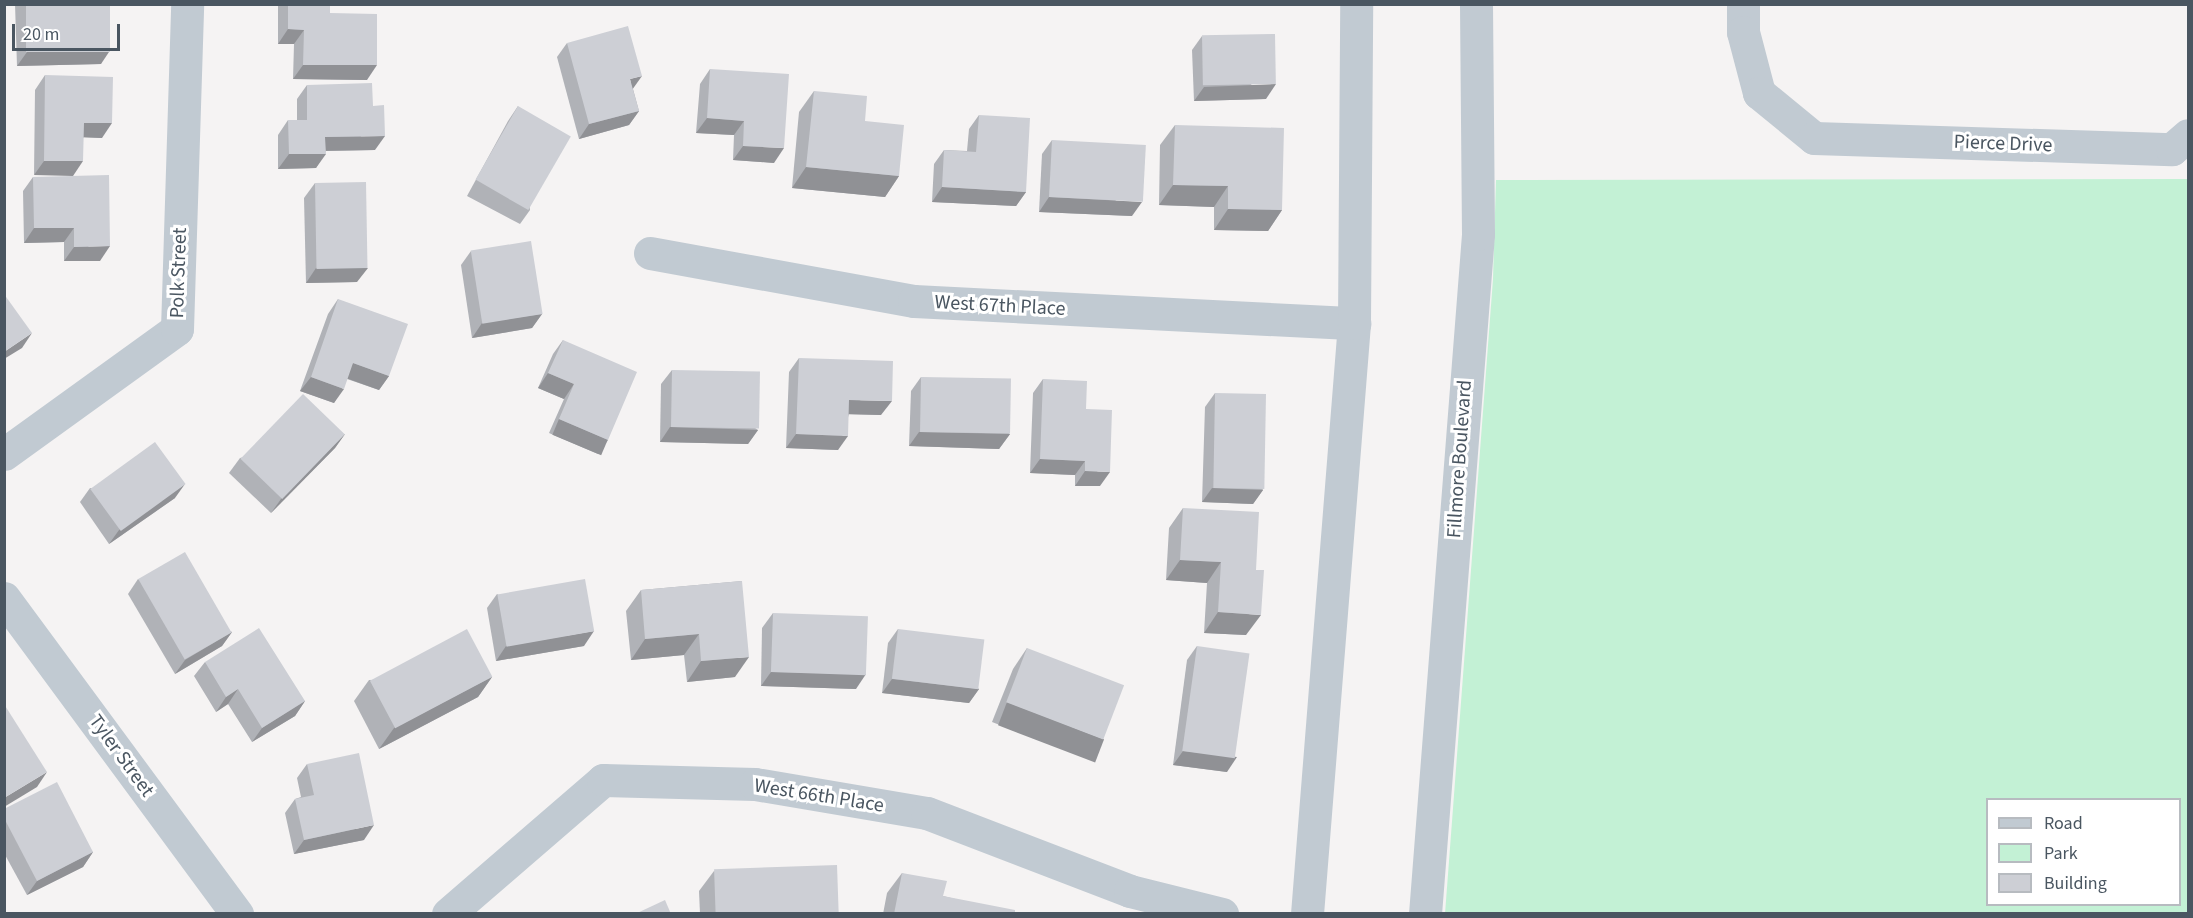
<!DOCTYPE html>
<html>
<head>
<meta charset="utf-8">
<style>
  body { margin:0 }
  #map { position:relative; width:2193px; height:918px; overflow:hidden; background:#f5f3f3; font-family:"Source Sans 3",sans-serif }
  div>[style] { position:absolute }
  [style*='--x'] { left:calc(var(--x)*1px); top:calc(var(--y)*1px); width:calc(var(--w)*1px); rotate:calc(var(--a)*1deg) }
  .green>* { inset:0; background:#c3f1d5 }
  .minor>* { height:33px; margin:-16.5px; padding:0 16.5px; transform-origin:16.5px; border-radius:16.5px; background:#c1cad2 }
  .wall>* { inset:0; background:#b0b2b7 }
  .shaded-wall>* { inset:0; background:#909195; transform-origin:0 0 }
  .building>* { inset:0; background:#cdcfd5; transform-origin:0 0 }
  span { translate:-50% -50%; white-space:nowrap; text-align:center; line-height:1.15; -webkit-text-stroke:6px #fff; paint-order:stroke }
  .street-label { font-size:20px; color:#4a5661 }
  .frame { position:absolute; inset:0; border:6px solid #4a5661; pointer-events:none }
  .legend { position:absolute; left:1986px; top:798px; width:195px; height:108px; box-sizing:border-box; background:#fff; border:2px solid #b7bbc0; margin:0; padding:8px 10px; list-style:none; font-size:18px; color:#4a5661 }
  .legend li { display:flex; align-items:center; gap:12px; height:30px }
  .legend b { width:30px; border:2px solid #b7bbc0 }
  .scale { position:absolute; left:12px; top:24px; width:108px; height:27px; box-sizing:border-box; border:3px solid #4a5661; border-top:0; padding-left:8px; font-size:18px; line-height:21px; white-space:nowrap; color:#4a5661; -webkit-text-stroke:4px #fff; paint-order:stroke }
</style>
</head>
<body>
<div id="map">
  <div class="green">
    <div style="clip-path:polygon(evenodd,2188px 179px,2188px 913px,1445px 914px,1493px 279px,1496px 180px,2188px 179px,1988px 800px,2180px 800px,2180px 904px,1988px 904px,1988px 800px)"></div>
  </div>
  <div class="minor">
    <div style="--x:1743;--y:4;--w:28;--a:90"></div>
    <div style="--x:1743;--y:32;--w:63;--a:75.3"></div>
    <div style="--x:1759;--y:93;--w:71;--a:39.3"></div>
    <div style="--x:1814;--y:138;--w:358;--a:1.8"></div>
    <div style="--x:2172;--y:149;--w:21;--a:-41"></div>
    <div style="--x:650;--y:253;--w:268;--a:10.3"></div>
    <div style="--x:914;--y:301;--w:441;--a:2.9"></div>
    <div style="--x:4;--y:454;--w:213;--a:-35.8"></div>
    <div style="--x:177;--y:329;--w:325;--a:-88.2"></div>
    <div style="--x:4;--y:598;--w:393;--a:53.6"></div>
    <div style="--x:448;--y:914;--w:205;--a:-40.8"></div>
    <div style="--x:603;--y:780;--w:152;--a:1.5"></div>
    <div style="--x:755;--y:784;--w:174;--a:9.6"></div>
    <div style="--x:927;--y:813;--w:217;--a:21"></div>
    <div style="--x:1130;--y:891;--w:95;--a:14"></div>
    <div style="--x:1307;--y:914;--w:593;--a:-85.45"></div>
    <div style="--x:1354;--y:323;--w:319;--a:-89.6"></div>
    <div style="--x:1425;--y:914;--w:682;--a:-85.54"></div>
    <div style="--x:1478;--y:234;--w:230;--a:-90.5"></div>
  </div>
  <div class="wall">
    <div style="clip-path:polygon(15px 4px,110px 4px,101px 64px,17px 66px)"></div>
    <div style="clip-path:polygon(278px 4px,330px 4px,330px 13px,367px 80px,293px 79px,294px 44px,278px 44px)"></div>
    <div style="clip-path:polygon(1202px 36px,1266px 99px,1194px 101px,1192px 50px)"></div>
    <div style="clip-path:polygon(567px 43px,633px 89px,639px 111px,629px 125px,579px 139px,557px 57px)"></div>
    <div style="clip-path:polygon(710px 69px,774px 163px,733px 160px,734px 135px,696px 133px,700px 84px)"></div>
    <div style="clip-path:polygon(45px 75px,102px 138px,84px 137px,34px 175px,35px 90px)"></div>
    <div style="clip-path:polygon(307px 85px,375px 150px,326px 151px,316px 168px,278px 169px,278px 135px,288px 120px,297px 120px,297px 99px)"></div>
    <div style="clip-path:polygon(814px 91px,865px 121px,899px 176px,885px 197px,792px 188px,799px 112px)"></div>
    <div style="clip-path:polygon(518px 106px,530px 210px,520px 224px,467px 196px,508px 121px)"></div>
    <div style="clip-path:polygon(979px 115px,1026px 192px,1016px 206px,932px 202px,934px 164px,944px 150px,967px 151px,969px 129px)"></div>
    <div style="clip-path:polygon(1175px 125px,1282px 210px,1268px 231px,1214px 230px,1214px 207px,1159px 205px,1160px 145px)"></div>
    <div style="clip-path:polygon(1052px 140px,1132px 216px,1039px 212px,1042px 154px)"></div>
    <div style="clip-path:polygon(33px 177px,100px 261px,64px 261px,64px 242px,24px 243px,23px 191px)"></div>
    <div style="clip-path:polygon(315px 183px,357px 282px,306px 283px,304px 198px)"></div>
    <div style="clip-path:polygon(471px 251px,542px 314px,532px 328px,472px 338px,461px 265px)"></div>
    <div style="clip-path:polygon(338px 299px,389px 376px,379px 390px,347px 379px,334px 403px,300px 391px,328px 314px)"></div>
    <div style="clip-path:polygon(563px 340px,608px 440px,598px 454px,549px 433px,564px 399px,538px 388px,553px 354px)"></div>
    <div style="clip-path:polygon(799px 358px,881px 415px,849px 414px,838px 450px,786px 448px,789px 372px)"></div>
    <div style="clip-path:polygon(672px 370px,758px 430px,748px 444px,660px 442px,661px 384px)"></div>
    <div style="clip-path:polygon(921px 377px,1010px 434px,999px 449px,909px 446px,911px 391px)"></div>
    <div style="clip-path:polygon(1043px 379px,1086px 409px,1100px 486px,1075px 486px,1075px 475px,1030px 473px,1033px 393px)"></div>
    <div style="clip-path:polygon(1215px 393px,1263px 490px,1253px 504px,1202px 502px,1205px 407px)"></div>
    <div style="clip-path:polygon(345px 434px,335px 448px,271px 513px,229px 473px,240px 458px)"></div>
    <div style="clip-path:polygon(90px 488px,175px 498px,109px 544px,80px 502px)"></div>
    <div style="clip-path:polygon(1183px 508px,1256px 570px,1246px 635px,1204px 633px,1207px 583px,1166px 580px,1169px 528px)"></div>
    <div style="clip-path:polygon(138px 579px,232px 632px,222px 646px,175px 674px,128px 594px)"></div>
    <div style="clip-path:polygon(742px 581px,735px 677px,687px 682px,684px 655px,631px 660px,626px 611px,641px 590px)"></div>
    <div style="clip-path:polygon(497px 594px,584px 646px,496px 661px,487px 608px)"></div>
    <div style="clip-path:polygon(773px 613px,856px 689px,761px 686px,762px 628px)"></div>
    <div style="clip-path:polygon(898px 629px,979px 689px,969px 703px,882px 693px,888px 643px)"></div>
    <div style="clip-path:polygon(1197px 646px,1227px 772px,1173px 765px,1187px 660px)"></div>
    <div style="clip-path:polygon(1027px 648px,1089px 759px,992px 722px,1013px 669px)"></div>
    <div style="clip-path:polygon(205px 662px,305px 701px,295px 716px,252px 742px,228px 704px,216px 712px,194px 676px)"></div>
    <div style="clip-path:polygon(492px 677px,478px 697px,379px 749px,354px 701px,369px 680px)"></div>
    <div style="clip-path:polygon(307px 764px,364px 840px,294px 854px,285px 813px,295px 799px,301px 797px,297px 778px)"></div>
    <div style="clip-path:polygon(4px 809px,93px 852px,83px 867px,27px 895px,4px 853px)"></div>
    <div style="clip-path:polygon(714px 871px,839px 914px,700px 914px,699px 891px)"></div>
    <div style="clip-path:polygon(902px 873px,943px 896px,1015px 914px,883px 914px,887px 893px)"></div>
  </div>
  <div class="shaded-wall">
    <div style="clip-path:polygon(288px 29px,304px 30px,294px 44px,278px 44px)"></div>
    <div style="clip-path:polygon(111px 49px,101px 64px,17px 66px,27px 52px)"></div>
    <div style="clip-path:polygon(303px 65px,377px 65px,367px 80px,293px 79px)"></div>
    <div style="clip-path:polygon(642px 76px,632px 90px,630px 79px)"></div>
    <div style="clip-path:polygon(1276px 84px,1266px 99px,1194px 101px,1204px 87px)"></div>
    <div style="clip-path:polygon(639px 111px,629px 125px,579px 139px,589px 124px)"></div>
    <div style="clip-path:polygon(707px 118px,744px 121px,734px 135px,696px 133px)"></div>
    <div style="clip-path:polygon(84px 123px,112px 123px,102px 138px,74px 137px)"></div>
    <div style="clip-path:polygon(385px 136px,375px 150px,315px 151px,325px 137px)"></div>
    <div style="clip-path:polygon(743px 146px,784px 148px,774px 163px,733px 160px)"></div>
    <div style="clip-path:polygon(289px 154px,326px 154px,316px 168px,278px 169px)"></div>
    <div style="clip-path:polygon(44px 161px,83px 161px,73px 176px,34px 175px)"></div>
    <div style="clip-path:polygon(806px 167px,899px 176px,885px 197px,792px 188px)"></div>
    <div style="clip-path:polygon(1173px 185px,1228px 186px,1214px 207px,1159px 205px)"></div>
    <div style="clip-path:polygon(942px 187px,1026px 192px,1016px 206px,932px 202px)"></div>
    <div style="clip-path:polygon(1049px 197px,1142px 202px,1132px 216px,1039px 212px)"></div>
    <div style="clip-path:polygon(1228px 209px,1282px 210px,1268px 231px,1214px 230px)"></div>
    <div style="clip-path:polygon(34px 228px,74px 228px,64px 242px,24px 243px)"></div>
    <div style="clip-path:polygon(110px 246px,100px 261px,64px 261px,74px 247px)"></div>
    <div style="clip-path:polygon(316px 268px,368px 268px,357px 282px,306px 283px)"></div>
    <div style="clip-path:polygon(542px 314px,532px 328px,472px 338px,482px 323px)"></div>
    <div style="clip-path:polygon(32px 333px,22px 348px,4px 359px,4px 352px)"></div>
    <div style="clip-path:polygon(353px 363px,389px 376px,379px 390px,343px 377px)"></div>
    <div style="clip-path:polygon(548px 373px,574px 384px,564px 399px,538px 388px)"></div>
    <div style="clip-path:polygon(311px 377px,344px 389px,334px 403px,300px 391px)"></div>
    <div style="clip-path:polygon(849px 400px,892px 401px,881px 415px,839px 414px)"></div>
    <div style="left:559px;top:419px;width:53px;height:17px;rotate:23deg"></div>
    <div style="clip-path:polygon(670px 427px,758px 430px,748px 444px,660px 442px)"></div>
    <div style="clip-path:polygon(919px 432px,1010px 434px,999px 449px,909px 446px)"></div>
    <div style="clip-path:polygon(345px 434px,335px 448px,271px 513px,281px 499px)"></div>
    <div style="clip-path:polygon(796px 434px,848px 436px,838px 450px,786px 448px)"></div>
    <div style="clip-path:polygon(1040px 459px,1085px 461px,1075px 475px,1030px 473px)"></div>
    <div style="clip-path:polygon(1085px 471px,1110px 472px,1100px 486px,1075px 486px)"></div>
    <div style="clip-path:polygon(185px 484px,175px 498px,109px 544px,119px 530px)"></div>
    <div style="clip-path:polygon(1212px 488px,1263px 490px,1253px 504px,1202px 502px)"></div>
    <div style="clip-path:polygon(1180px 560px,1221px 562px,1207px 583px,1166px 580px)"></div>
    <div style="clip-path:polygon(1218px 612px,1261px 615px,1246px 635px,1204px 633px)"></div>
    <div style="clip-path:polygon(594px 631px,584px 646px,496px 661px,506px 646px)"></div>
    <div style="clip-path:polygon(232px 632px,222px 646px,175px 674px,185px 660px)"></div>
    <div style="clip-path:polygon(699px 634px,684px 655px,631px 660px,645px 639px)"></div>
    <div style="clip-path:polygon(749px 657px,735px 677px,687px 682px,701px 661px)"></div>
    <div style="clip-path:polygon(771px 672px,866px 674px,856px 689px,761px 686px)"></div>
    <div style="clip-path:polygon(492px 677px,478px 697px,379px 749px,394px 728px)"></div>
    <div style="clip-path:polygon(892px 679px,979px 689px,969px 703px,882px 693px)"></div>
    <div style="clip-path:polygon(238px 689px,228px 704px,216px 712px,226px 697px)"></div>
    <div style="clip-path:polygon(305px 701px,295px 716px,252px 742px,262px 728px)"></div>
    <div style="left:1007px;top:702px;width:104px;height:25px;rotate:21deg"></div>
    <div style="clip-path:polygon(1183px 751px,1237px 757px,1227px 772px,1173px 765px)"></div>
    <div style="clip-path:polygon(47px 772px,37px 787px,4px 807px,4px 798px)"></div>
    <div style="clip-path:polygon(374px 825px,364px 840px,294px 854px,304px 840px)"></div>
    <div style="clip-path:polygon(93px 852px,83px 867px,27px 895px,37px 881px)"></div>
  </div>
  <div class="building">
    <div style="left:26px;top:4px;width:84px;height:48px"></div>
    <div style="clip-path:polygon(288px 4px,330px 4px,330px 13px,377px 14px,377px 65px,303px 65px,304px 30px,288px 29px)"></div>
    <div style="clip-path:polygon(628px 26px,642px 76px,630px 79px,639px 111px,589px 124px,567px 43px)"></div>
    <div style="left:1275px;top:34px;width:50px;height:73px;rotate:89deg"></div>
    <div style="clip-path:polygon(710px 69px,789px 74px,784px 148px,743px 146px,744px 121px,707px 118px)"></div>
    <div style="clip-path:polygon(45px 75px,113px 77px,112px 123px,84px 123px,83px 161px,44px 161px)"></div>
    <div style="clip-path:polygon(372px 83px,373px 106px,384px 105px,385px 136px,325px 137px,326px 154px,289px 154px,288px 120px,307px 120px,307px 85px)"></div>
    <div style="clip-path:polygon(814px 91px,867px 96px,865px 121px,904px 125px,899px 176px,806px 167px)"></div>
    <div style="left:518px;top:106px;width:61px;height:85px;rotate:30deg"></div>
    <div style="clip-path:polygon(979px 115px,1030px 118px,1026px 192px,942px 187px,944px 150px,976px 152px)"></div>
    <div style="clip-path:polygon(1175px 125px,1284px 128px,1282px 210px,1228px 209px,1228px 186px,1173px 185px)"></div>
    <div style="left:1052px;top:140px;width:94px;height:57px;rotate:3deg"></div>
    <div style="clip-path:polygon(109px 175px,110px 246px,74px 247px,74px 228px,34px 228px,33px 177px)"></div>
    <div style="left:366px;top:182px;width:86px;height:51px;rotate:89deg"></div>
    <div style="left:531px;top:241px;width:74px;height:61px;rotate:81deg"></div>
    <div style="clip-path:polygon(4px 294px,32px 333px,4px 352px)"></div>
    <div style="clip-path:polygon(338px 299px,408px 324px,389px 376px,353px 363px,344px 389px,311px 377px)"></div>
    <div style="clip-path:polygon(563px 340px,637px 372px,608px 440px,559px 419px,574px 384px,548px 373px)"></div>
    <div style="clip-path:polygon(799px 358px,893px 361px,892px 401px,849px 400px,848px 436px,796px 434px)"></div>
    <div style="left:672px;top:370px;width:88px;height:57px;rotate:1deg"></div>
    <div style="left:921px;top:377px;width:90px;height:55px;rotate:1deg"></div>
    <div style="clip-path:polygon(1043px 379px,1087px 381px,1086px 409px,1112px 410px,1110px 472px,1085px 471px,1085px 461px,1040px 459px)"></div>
    <div style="left:1215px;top:393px;width:51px;height:95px;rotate:1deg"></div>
    <div style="left:303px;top:394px;width:58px;height:90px;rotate:44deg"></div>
    <div style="left:155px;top:442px;width:52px;height:80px;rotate:54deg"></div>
    <div style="clip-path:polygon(1183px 508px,1259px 512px,1256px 570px,1264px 570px,1261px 615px,1218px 612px,1221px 562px,1180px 560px)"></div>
    <div style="left:185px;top:552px;width:93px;height:54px;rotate:60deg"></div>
    <div style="left:585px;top:579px;width:53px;height:89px;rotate:80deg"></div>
    <div style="clip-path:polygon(742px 581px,749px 657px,701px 661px,699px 634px,645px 639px,641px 590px)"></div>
    <div style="left:773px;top:613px;width:95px;height:59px;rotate:2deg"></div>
    <div style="clip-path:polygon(259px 628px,305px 701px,262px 728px,238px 689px,226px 697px,205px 662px)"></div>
    <div style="left:467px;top:629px;width:54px;height:110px;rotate:62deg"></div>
    <div style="left:898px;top:629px;width:87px;height:50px;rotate:7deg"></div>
    <div style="left:1197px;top:646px;width:53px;height:106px;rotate:8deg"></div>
    <div style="left:1027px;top:648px;width:104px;height:58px;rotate:21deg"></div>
    <div style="clip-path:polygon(4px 704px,47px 772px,4px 798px)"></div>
    <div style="clip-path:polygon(359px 753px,374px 825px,304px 840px,295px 799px,314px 795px,307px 764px)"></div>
    <div style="clip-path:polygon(57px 782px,93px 852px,37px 881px,4px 818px,4px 809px)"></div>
    <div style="left:837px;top:865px;width:49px;height:123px;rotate:88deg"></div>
    <div style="clip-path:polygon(902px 873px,947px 881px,943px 896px,1015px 910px,1015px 914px,894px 914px)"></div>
    <div style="clip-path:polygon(665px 900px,671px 914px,635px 914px)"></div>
  </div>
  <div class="street-label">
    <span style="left:2003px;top:144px;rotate:2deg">Pierce Drive</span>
    <span style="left:179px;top:273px;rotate:-88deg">Polk Street</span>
    <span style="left:1000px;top:306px;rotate:3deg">West 67th Place</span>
    <span style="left:1460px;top:459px;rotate:-86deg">Fillmore Boulevard</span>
    <span style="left:121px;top:756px;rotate:54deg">Tyler Street</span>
    <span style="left:819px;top:796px;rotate:9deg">West 66th Place</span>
  </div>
  <div class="frame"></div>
  <ul class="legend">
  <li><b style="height:8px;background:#c1cad2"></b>Road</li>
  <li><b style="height:16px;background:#c3f1d5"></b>Park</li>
  <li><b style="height:16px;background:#cdcfd5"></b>Building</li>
  </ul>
  <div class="scale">20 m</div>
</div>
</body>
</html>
